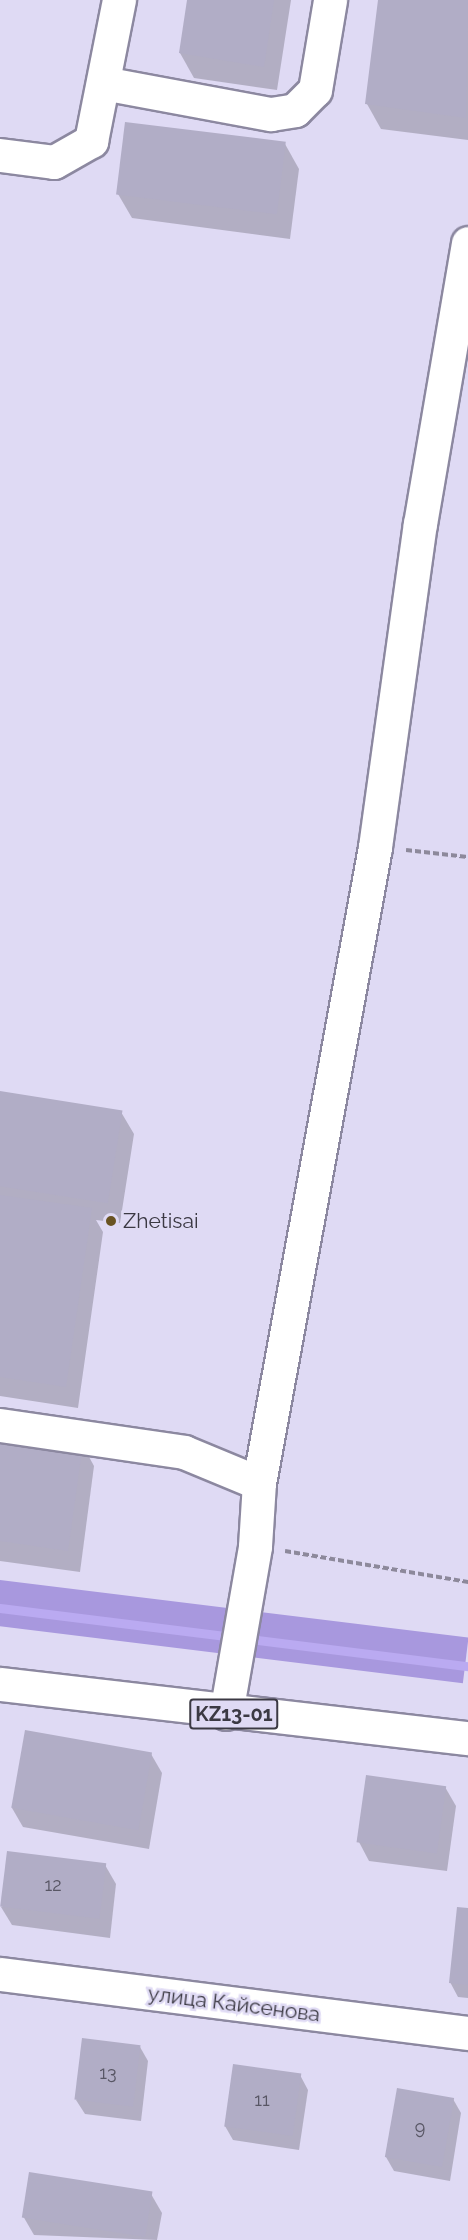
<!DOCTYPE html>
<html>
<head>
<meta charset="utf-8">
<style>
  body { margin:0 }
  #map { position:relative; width:468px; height:2240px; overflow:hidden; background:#dfdaf4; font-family:Raleway,sans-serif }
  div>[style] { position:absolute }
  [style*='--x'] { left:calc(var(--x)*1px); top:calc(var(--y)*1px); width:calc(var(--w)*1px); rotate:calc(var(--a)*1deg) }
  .forest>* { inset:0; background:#a898de; transform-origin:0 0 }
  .shadow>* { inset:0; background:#0003 }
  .stream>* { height:9px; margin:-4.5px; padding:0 4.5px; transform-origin:4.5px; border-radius:4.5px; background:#baaaf1 }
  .building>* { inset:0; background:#b1adc6; transform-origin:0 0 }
  .path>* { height:4px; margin-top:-2px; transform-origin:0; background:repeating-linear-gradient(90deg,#8d899b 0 6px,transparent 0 9px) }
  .roads { filter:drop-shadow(2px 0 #8c88a0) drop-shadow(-2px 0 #8c88a0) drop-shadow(0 2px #8c88a0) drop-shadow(0 -2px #8c88a0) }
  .minor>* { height:33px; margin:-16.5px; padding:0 16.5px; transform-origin:16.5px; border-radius:16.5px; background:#fff }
  .major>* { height:33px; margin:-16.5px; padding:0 16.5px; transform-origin:16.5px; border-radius:16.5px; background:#fff }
  .dots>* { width:16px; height:16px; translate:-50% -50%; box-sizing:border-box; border:3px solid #dfdaf4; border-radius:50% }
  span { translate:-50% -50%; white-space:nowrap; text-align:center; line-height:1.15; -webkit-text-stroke:5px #dfdaf4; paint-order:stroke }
  .number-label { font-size:18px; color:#585664 }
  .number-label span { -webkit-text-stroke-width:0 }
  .shield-label span { padding:2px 4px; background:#dfdaf4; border:2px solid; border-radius:4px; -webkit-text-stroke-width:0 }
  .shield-label { font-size:20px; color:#3b3943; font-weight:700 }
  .poi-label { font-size:21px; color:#3b3943 }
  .left { translate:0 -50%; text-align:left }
  .street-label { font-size:21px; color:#3b3943 }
</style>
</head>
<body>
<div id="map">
  <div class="forest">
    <div style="left:0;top:1580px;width:472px;height:46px;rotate:7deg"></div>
  </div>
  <div class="shadow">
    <div style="clip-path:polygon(188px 0,291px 0,277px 90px,194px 78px,180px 53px)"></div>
    <div style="clip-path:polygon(380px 0,468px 0,468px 140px,381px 129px,367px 104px)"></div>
    <div style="clip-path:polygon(285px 144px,299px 169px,290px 239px,132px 218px,118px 194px)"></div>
    <div style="clip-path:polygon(0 1093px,121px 1112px,134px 1134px,120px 1223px,96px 1220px,103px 1232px,78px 1408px,0 1396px)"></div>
    <div style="clip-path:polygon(0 1433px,82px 1444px,94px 1466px,80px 1572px,0 1561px)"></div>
    <div style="clip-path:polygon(151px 1754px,162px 1773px,149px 1849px,23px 1827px,12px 1808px)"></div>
    <div style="clip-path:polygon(445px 1787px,456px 1806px,447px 1871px,369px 1861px,359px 1842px)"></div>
    <div style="clip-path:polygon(105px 1865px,116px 1884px,110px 1938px,12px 1925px,1px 1907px)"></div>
    <div style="clip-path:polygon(468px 1909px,468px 1998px,458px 1997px,450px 1982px)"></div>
    <div style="clip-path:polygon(140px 2047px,148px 2061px,141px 2121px,85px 2114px,76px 2100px)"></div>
    <div style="clip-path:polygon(300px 2075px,308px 2090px,299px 2150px,233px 2140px,225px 2126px)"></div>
    <div style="clip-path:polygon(453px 2099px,461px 2113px,450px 2181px,394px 2171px,386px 2157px)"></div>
    <div style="clip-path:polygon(151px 2194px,162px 2213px,157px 2240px,34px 2235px,23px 2216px)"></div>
  </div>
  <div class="stream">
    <div style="--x:0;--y:1608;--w:472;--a:7.1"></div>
  </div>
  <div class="building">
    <div style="clip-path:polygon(187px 0,274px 0,264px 67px,179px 53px)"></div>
    <div style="clip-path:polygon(378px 0,468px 0,466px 118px,365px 104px)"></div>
    <div style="left:125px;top:122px;width:162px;height:73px;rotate:7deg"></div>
    <div style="left:0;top:1091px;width:124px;height:94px;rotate:9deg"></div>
    <div style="clip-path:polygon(0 1195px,92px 1208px,66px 1387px,0 1377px)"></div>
    <div style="clip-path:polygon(0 1431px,83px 1443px,68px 1551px,0 1541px)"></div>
    <div style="left:25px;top:1730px;width:129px;height:79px;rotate:10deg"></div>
    <div style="left:366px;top:1775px;width:81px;height:68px;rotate:8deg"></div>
    <div style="left:7px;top:1851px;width:100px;height:56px;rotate:7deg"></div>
    <div style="clip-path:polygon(457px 1907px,468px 1908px,468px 1985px,449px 1983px)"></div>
    <div style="left:82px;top:2038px;width:59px;height:62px;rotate:7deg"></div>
    <div style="left:233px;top:2064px;width:69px;height:63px;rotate:8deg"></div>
    <div style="left:397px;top:2088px;width:58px;height:70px;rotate:10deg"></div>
    <div style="left:29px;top:2172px;width:125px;height:46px;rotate:9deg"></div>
  </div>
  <div class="path">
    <div style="--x:406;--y:850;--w:62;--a:6.4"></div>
    <div style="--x:285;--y:1551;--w:186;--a:9.6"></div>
  </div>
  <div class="roads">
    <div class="minor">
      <div style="--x:103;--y:83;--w:171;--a:10.5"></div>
      <div style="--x:271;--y:114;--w:24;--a:-9"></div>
      <div style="--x:295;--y:110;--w:28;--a:-45"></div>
      <div style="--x:315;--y:90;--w:91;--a:-80.5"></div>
      <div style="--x:0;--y:155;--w:54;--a:7.4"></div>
      <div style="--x:54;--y:162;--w:43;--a:-29.6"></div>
      <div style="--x:91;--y:141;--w:144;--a:-78.8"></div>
      <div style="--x:0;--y:1425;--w:186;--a:8.3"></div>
      <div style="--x:184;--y:1452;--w:81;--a:22.5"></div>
      <div style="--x:226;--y:1713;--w:169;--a:-80.1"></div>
      <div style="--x:255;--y:1546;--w:63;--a:-86.4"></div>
      <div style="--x:259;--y:1483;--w:646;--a:-79.66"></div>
      <div style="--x:375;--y:847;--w:326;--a:-82.1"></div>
      <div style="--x:420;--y:524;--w:285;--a:-80.3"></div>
      <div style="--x:0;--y:1974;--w:472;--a:7.2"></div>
    </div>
    <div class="major">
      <div style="--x:0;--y:1684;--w:471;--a:6.6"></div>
    </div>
  </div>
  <div class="dots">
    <div style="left:111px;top:1221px;background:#695322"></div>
  </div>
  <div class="number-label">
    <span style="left:53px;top:1885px">12</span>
    <span style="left:108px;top:2073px">13</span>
    <span style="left:262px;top:2100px">11</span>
    <span style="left:420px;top:2128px">9</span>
  </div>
  <div class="shield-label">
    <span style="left:234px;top:1714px">KZ13-01</span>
  </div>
  <div class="poi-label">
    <span class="left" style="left:123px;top:1221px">Zhetisai</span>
  </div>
  <div class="street-label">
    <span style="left:234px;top:2004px;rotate:7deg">улица Кайсенова</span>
  </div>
</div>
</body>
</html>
